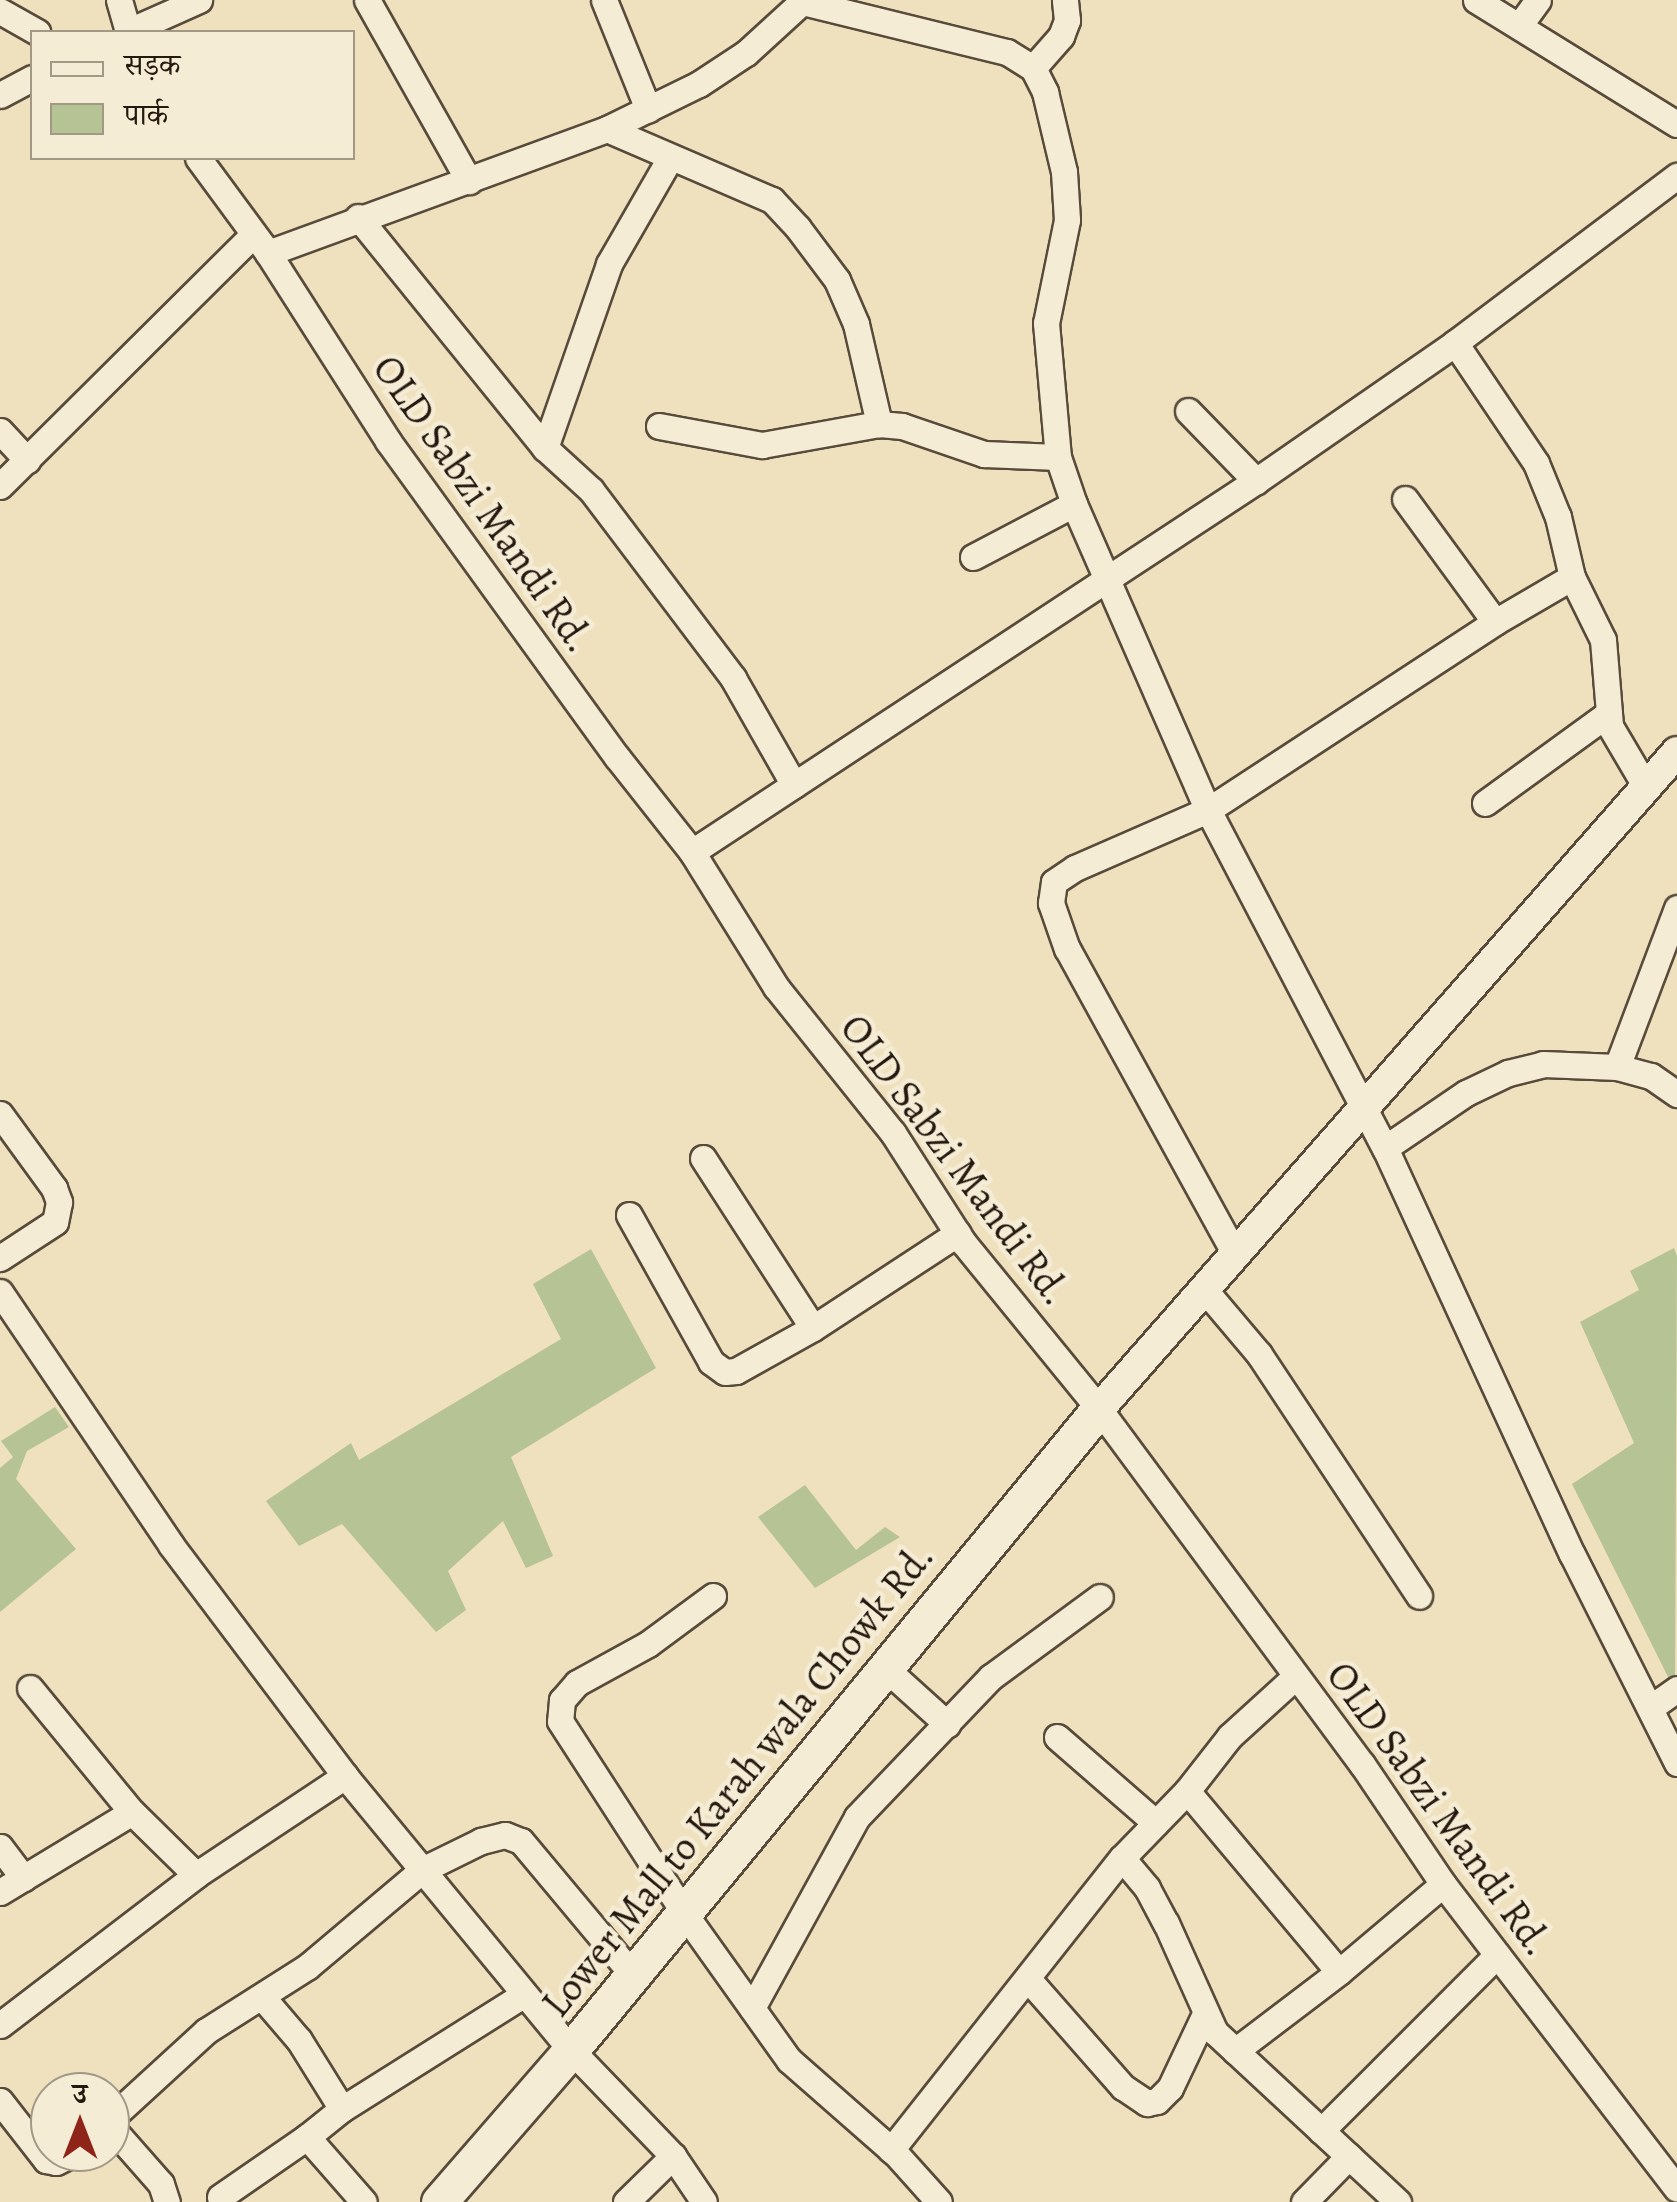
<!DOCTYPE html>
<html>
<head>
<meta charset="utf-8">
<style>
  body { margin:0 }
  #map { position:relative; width:1677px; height:2202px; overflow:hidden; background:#f0e1be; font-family:Alegreya,"Noto Serif Devanagari",serif }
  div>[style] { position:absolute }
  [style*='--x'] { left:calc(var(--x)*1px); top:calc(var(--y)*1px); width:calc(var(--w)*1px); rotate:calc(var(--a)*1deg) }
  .green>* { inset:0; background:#b6c394 }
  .roads { filter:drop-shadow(2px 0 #584b3b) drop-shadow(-2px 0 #584b3b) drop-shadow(0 2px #584b3b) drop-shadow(0 -2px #584b3b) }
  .minor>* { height:25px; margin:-12.5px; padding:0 12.5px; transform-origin:12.5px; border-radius:12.5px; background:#f5ecd5 }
  .tertiary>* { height:30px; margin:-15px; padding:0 15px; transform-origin:15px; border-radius:15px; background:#f5ecd5 }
  .secondary>* { height:35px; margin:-17.5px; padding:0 17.5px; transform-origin:17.5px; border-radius:17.5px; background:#f5ecd5 }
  span { translate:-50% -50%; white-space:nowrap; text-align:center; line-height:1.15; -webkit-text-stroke:9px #f5ecd5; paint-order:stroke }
  .street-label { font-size:40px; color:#25190f }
  .legend { position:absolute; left:30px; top:30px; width:325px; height:130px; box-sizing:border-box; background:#f5ecd5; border:2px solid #a29886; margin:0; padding:12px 18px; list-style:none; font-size:30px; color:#25190f }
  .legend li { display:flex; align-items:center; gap:20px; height:50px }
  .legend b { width:50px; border:2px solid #a29886 }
  .north { position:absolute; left:30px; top:2072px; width:100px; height:100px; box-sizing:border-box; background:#f5ecd5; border:2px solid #a29886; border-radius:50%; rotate:0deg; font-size:28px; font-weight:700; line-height:40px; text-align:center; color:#25190f }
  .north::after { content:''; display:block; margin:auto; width:35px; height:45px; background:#8f2418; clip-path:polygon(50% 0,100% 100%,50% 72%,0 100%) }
</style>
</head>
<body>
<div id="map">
  <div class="green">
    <div style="clip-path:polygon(1674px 1248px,1677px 1256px,1675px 1691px,1572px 1484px,1634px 1443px,1580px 1322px,1639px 1290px,1630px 1271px)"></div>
    <div style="clip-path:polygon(591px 1249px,656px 1368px,511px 1457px,553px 1556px,526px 1568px,503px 1521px,448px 1571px,466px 1610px,436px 1632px,342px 1524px,299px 1546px,266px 1501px,351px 1443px,359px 1460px,561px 1339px,533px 1284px)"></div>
    <div style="clip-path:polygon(55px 1407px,69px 1427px,27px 1451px,16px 1479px,76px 1549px,0 1612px,0 1468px,13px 1457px,1px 1441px)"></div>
    <div style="clip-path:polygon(805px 1485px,856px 1550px,885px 1527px,900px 1537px,815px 1588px,758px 1517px)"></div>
  </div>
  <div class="roads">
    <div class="minor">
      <div style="--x:119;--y:0;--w:33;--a:74"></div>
      <div style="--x:367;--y:0;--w:208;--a:60.6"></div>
      <div style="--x:604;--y:0;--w:118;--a:68"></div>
      <div style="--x:1476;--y:0;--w:236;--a:31.7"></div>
      <div style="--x:803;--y:2;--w:210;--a:13.8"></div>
      <div style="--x:1007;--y:52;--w:31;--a:32"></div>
      <div style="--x:1033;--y:68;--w:27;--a:63"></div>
      <div style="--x:1045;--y:92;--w:82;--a:76.6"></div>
      <div style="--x:1064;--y:172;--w:48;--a:86.4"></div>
      <div style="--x:1067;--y:220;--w:105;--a:101.5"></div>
      <div style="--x:1046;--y:323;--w:135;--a:84.9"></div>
      <div style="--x:1058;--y:457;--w:50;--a:71.2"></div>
      <div style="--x:1074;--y:504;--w:334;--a:66.4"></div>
      <div style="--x:1208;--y:810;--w:382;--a:62.4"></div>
      <div style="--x:1385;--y:1148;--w:447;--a:65.3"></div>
      <div style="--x:1572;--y:1554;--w:234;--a:63.3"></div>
      <div style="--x:0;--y:11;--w:43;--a:29.6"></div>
      <div style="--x:1519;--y:26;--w:32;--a:-54"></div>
      <div style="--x:127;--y:32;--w:79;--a:-24"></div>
      <div style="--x:1033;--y:68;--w:43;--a:-48.8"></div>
      <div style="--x:1061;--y:36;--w:17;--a:-69"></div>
      <div style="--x:1067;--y:20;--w:20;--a:-96"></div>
      <div style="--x:0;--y:95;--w:36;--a:-28"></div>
      <div style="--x:607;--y:129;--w:180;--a:23.3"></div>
      <div style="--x:772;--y:200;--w:38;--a:47"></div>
      <div style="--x:798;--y:228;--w:65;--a:53.1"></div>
      <div style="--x:837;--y:280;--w:48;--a:66.6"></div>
      <div style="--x:856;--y:324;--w:103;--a:77"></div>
      <div style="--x:198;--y:158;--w:118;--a:53.6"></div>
      <div style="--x:268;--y:253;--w:223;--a:57.4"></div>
      <div style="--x:388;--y:441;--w:390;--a:54.1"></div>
      <div style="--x:617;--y:757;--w:121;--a:51.7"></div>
      <div style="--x:692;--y:852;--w:159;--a:58.1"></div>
      <div style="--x:776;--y:987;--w:187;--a:51.3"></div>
      <div style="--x:893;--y:1133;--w:130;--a:57.3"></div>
      <div style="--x:963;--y:1242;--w:215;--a:50.8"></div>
      <div style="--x:1099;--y:1409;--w:442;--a:53.5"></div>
      <div style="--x:1362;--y:1764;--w:145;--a:56"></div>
      <div style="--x:1443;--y:1884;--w:384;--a:52.5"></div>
      <div style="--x:358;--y:217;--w:297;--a:51"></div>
      <div style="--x:545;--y:448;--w:62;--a:42.4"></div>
      <div style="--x:591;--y:490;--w:236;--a:52.9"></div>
      <div style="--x:733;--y:678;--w:123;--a:60.3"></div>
      <div style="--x:268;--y:253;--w:361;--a:-20.1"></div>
      <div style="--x:607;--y:129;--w:102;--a:-26.1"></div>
      <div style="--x:699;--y:84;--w:56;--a:-33.4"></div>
      <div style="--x:746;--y:53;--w:79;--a:-42.4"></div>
      <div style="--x:1188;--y:411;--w:98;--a:45.8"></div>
      <div style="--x:659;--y:426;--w:105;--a:10.5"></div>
      <div style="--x:762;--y:445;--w:119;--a:-10.2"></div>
      <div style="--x:879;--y:424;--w:23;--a:5"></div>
      <div style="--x:902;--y:426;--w:87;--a:18.9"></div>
      <div style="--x:984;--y:454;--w:74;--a:2.3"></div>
      <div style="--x:0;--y:431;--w:40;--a:47"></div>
      <div style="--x:545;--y:448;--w:195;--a:-70.8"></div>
      <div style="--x:609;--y:264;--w:122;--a:-60.1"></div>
      <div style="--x:0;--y:486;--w:355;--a:-44.8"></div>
      <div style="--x:1405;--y:499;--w:152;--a:53.8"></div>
      <div style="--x:973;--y:557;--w:114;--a:-27.7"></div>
      <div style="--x:1572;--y:577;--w:70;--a:63.8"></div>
      <div style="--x:1603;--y:640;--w:86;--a:85.3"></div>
      <div style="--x:1610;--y:726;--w:71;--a:59.5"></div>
      <div style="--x:1485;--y:803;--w:153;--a:-36"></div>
      <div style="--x:692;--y:852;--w:675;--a:-33.34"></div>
      <div style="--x:1256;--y:481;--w:242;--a:-34.7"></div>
      <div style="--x:1455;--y:343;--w:278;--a:-37"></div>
      <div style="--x:1617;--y:1067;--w:170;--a:-69.3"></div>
      <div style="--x:0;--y:1114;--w:92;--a:53.9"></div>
      <div style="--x:54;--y:1188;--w:15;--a:70"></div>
      <div style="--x:59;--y:1202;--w:20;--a:101"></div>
      <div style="--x:55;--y:1222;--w:66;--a:146.8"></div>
      <div style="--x:1385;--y:1148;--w:98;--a:-34.2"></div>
      <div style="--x:1466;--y:1093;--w:47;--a:-25.5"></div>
      <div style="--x:1508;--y:1073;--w:36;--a:-14"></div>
      <div style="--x:1543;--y:1064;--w:74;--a:2.3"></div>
      <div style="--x:1617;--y:1067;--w:35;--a:15"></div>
      <div style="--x:1651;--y:1076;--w:32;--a:35"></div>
      <div style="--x:703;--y:1158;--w:202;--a:57.1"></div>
      <div style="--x:629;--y:1215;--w:168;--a:60.8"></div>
      <div style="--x:711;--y:1362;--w:17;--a:36"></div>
      <div style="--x:725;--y:1372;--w:11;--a:-5"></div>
      <div style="--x:736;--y:1371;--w:88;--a:-29.2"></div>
      <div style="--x:813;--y:1328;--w:173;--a:-33.2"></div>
      <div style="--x:1235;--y:1254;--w:348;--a:-118.8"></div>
      <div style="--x:1067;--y:949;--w:49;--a:-109.2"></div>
      <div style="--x:1051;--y:903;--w:21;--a:-82"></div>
      <div style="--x:1054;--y:882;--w:25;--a:-34"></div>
      <div style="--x:1075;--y:868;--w:145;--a:-23.6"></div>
      <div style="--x:1208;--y:810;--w:343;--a:-33.2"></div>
      <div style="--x:1495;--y:622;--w:89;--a:-30.3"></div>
      <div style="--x:1572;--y:577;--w:62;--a:-103.1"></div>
      <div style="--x:1558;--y:517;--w:58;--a:-112.2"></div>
      <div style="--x:1536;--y:463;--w:145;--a:-124"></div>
      <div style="--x:1204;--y:1289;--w:85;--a:49.8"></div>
      <div style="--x:1259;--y:1354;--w:290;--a:56.5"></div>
      <div style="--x:0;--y:1292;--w:305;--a:55.9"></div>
      <div style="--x:171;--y:1545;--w:289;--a:53"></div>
      <div style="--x:345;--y:1776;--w:355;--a:50.5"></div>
      <div style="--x:571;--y:2050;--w:147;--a:46.1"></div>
      <div style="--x:673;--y:2156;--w:55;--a:56"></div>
      <div style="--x:713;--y:1596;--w:81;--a:143.6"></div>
      <div style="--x:648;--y:1644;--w:81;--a:151.2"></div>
      <div style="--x:577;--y:1683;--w:23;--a:131"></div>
      <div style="--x:562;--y:1700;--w:21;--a:95"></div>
      <div style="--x:560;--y:1721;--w:229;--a:57.1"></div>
      <div style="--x:684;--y:1913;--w:181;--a:54.5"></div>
      <div style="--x:789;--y:2060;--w:142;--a:41.3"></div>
      <div style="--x:896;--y:2154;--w:64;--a:48.1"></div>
      <div style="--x:885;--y:1668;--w:84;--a:42.1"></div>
      <div style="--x:30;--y:1688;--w:161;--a:50.6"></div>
      <div style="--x:132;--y:1812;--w:90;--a:44.5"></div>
      <div style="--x:1650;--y:1708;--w:33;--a:-35"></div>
      <div style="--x:1057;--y:1737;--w:131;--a:41"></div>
      <div style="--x:1187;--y:1791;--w:70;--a:-52"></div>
      <div style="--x:1230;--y:1736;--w:89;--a:-42.3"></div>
      <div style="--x:0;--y:1847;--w:39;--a:53"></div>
      <div style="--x:1122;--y:1858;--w:39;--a:50"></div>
      <div style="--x:1147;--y:1888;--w:40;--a:62"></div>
      <div style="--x:1166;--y:1923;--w:120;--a:65.8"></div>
      <div style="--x:1215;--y:2032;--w:250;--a:42.9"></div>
      <div style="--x:0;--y:1892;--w:154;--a:-31.2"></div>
      <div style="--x:1028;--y:1979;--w:144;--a:48.7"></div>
      <div style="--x:1123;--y:2087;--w:29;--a:34"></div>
      <div style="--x:1147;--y:2103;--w:10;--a:-11"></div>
      <div style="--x:1157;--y:2101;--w:18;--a:-45"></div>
      <div style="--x:1170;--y:2088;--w:80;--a:-64.7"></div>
      <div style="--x:263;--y:1998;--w:55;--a:49.4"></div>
      <div style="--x:299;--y:2040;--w:81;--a:58.1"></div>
      <div style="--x:752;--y:2008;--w:218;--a:-61.2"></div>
      <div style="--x:857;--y:1817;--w:194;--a:-46.3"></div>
      <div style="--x:991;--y:1677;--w:135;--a:-36.3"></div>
      <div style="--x:0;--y:2025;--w:247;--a:-37.4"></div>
      <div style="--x:196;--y:1875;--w:179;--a:-33.6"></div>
      <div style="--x:1235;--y:2051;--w:131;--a:-37.2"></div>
      <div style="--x:0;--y:2101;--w:75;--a:52.1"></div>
      <div style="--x:46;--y:2160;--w:10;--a:11"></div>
      <div style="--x:56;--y:2162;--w:22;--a:-27"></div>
      <div style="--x:110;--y:2119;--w:130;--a:-42.5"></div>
      <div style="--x:206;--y:2031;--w:120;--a:-32.4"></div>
      <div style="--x:307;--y:1967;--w:150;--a:-40.1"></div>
      <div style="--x:422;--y:1870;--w:66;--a:-26.2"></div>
      <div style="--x:481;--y:1841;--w:25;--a:-14"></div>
      <div style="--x:505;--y:1835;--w:17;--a:21"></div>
      <div style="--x:521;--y:1841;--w:175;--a:50.1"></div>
      <div style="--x:110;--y:2126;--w:77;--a:48.7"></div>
      <div style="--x:161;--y:2184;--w:19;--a:72"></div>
      <div style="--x:1321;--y:2131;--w:249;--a:-45"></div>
      <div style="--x:307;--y:2137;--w:45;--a:-38.7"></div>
      <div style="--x:342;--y:2109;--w:214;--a:-32.2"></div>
      <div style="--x:891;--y:2150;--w:372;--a:-51.7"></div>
      <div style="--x:1122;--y:1858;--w:93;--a:-45.9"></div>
      <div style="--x:1187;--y:1791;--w:236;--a:50"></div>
      <div style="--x:1339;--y:1972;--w:136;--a:-40.2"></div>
      <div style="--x:220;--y:2197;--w:106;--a:-34.6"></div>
      <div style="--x:307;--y:2137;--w:86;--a:48.8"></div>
      <div style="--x:626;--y:2202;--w:66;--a:-44.4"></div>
      <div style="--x:1304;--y:2202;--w:64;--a:-45.6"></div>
    </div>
    <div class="tertiary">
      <div style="--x:1099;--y:1409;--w:875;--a:-48.66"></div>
    </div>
    <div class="secondary">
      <div style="--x:439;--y:2202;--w:201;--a:-49"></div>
      <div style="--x:571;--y:2050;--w:830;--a:-50.52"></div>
    </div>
  </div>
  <div class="street-label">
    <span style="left:483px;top:504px;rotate:55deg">OLD Sabzi Mandi Rd.</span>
    <span style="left:955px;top:1160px;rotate:53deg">OLD Sabzi Mandi Rd.</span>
    <span style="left:738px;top:1780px;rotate:-51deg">Lower Mall to Karah wala Chowk Rd.</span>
    <span style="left:1439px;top:1809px;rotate:54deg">OLD Sabzi Mandi Rd.</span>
  </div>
  <ul class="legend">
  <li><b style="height:12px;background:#f5ecd5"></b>सड़क</li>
  <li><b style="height:28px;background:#b6c394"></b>पार्क</li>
  </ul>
  <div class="north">उ</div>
</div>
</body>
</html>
